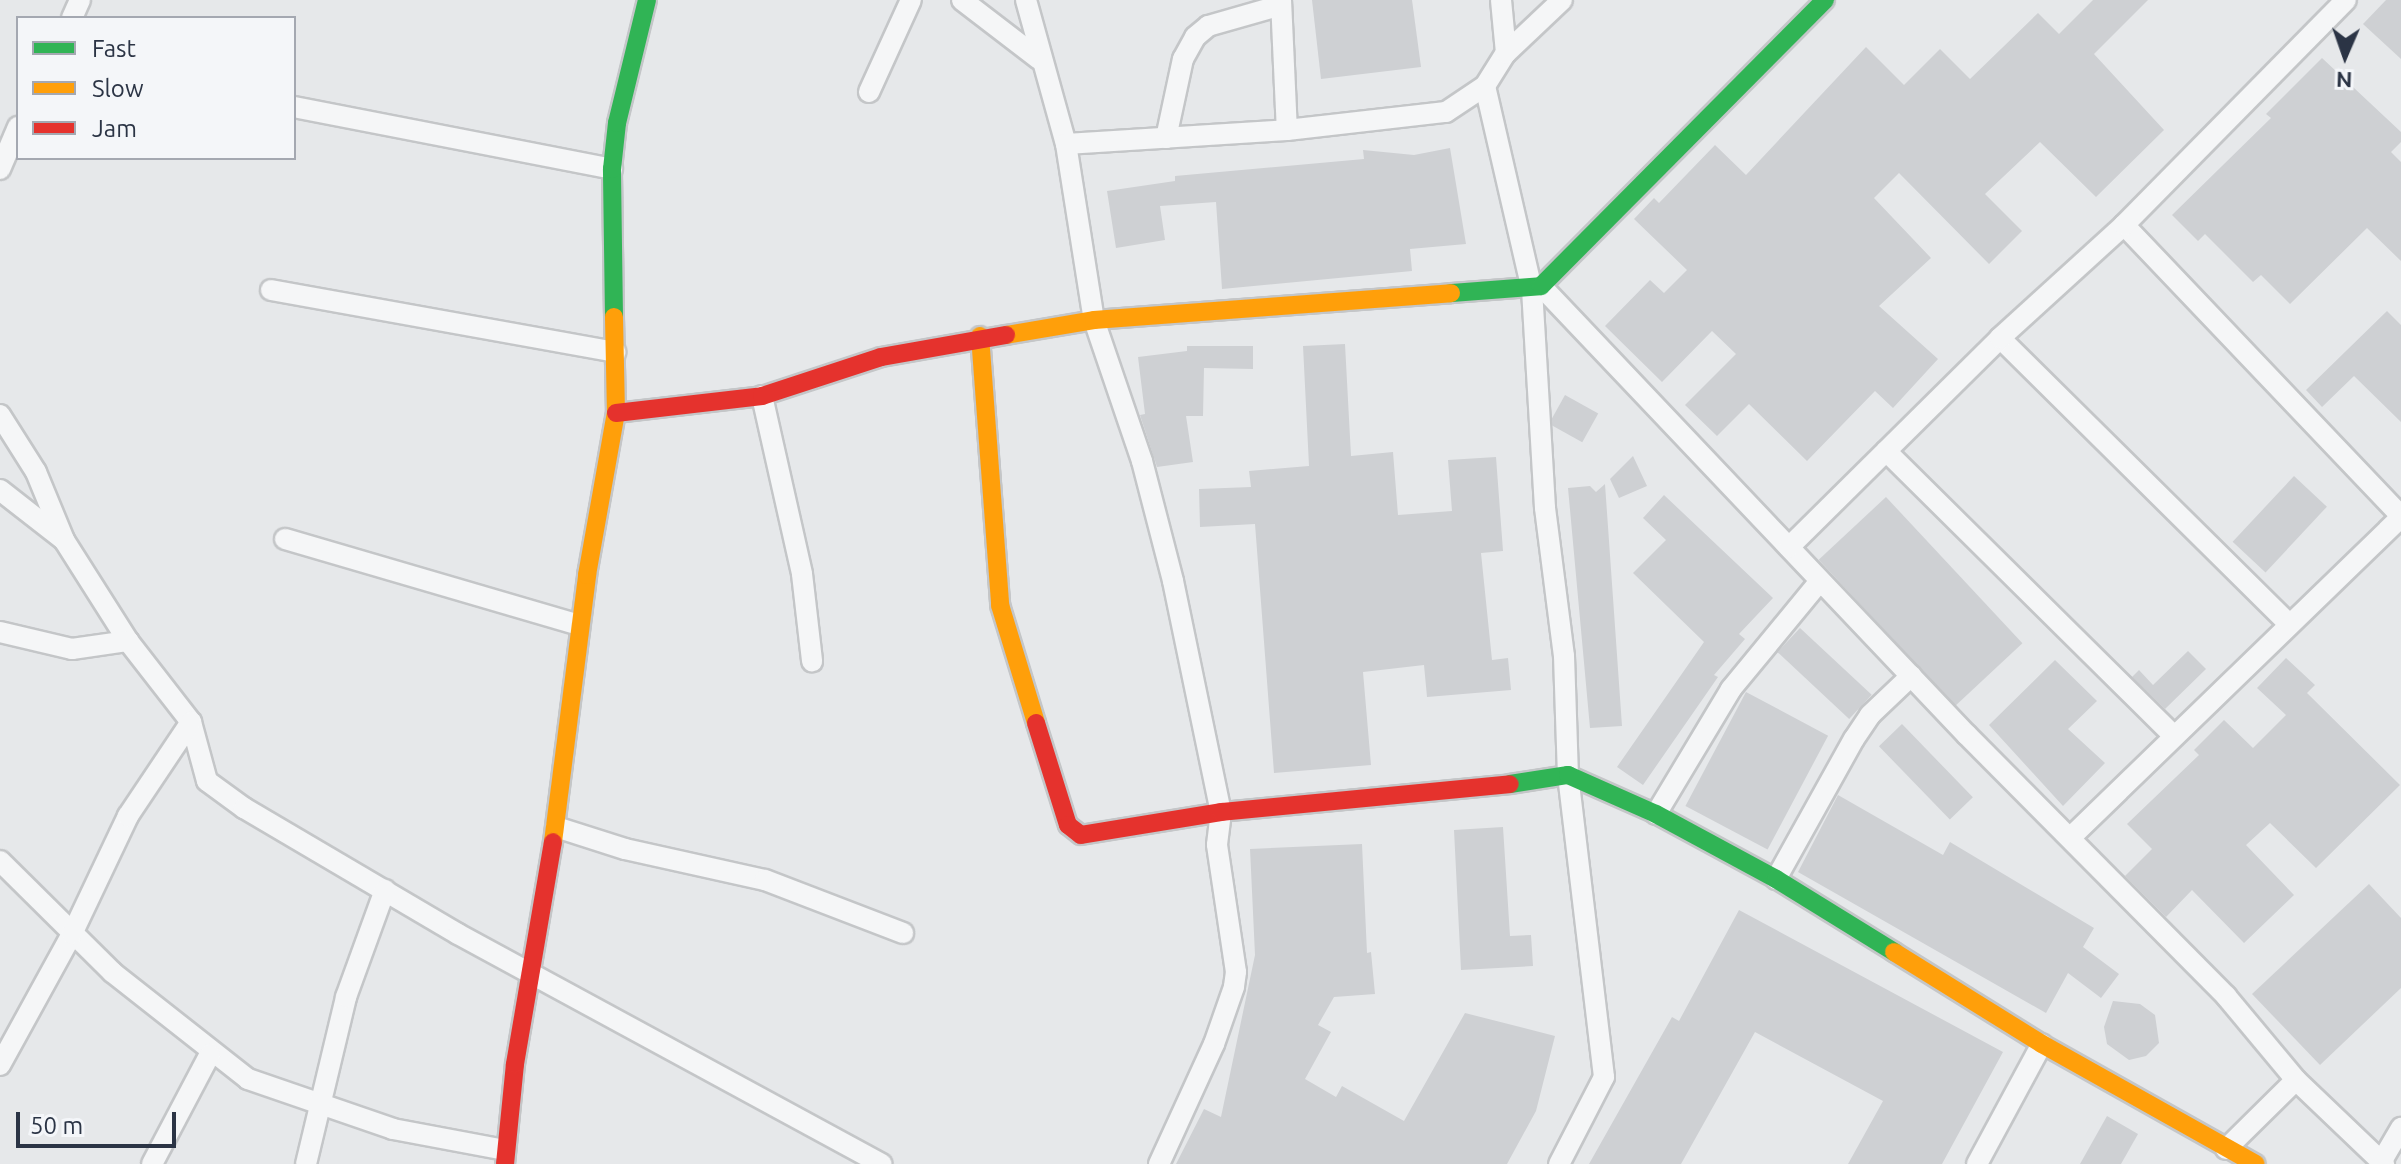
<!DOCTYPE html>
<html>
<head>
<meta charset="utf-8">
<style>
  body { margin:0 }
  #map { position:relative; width:2401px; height:1164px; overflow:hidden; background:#e6e8ea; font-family:Ubuntu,sans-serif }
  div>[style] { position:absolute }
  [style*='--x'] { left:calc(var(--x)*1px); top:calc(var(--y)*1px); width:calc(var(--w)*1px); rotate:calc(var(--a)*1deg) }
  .building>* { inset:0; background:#ced0d3; transform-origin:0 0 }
  .roads { filter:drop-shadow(2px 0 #c4c6c8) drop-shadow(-2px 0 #c4c6c8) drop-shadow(0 2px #c4c6c8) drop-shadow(0 -2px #c4c6c8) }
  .street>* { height:20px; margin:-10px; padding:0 10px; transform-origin:10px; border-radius:10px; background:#f5f6f7 }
  .fast>* { height:18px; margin:-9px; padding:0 9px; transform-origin:9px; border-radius:9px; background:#30b455 }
  .slow>* { height:18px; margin:-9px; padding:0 9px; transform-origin:9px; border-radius:9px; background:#ff9f0a }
  .jam>* { height:18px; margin:-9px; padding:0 9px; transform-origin:9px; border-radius:9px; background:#e5322d }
  span { translate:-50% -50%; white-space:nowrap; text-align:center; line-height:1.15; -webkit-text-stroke:6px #f4f6f9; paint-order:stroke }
  .legend { position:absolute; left:16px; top:16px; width:280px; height:144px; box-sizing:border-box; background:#f4f6f9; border:2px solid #a4a8b1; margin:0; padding:10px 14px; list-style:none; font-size:24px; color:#2b3445 }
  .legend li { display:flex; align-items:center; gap:16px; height:40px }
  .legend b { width:40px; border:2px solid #a4a8b1 }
  .north { position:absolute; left:2305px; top:16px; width:80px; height:80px; -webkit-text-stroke:6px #f4f6f9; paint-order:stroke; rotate:182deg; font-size:22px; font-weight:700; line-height:32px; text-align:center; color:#2b3445 }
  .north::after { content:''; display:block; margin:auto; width:28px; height:36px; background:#2b3445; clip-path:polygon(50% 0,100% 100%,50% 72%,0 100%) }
  .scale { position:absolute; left:16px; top:1112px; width:160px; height:36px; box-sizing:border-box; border:4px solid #2b3445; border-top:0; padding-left:10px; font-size:24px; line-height:28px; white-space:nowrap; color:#2b3445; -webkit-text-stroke:6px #f4f6f9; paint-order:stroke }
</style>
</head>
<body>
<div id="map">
  <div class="building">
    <div style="clip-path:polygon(1312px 0,1412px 0,1421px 67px,1321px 79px)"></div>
    <div style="clip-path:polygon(2093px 0,2148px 0,2094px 54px,2164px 130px,2096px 197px,2040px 142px,1985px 194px,2022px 231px,1989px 264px,1899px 173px,1874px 198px,1931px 258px,1879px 306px,1938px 359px,1893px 408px,1875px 391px,1807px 461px,1749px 404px,1717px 436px,1685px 405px,1736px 354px,1712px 331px,1662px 382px,1605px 326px,1650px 280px,1664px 293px,1687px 270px,1634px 219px,1654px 198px,1659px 203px,1715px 145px,1746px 175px,1866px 47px,1904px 85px,1940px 49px,1970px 79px,2038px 13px,2059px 34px)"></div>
    <div style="clip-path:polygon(2386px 0,2401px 0,2401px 59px,2363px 24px)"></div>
    <div style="clip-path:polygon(2322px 58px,2401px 132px,2401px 142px,2391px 152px,2401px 162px,2401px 261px,2367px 228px,2290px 304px,2261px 275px,2253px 282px,2205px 234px,2198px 241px,2172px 215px,2271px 118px,2266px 114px)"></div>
    <div style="clip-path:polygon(1450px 148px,1466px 244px,1410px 249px,1412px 271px,1222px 289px,1216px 202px,1160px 206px,1165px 240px,1116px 248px,1107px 191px,1175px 181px,1175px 176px,1364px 159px,1363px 150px,1414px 155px)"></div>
    <div style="clip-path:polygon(2387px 311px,2401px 325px,2401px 422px,2354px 376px,2322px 407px,2306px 390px)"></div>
    <div style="clip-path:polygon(1345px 344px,1351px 456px,1393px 452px,1398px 515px,1452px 511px,1448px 460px,1496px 457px,1503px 551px,1481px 553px,1492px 660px,1508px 658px,1511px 690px,1427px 697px,1424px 665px,1363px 672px,1371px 765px,1274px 773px,1255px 524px,1200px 527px,1199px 489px,1251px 487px,1249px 471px,1309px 466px,1303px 346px)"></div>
    <div style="clip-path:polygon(1187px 346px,1253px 346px,1253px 369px,1204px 368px,1203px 416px,1186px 416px,1193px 462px,1157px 467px,1140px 415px,1145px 414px,1138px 357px,1187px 351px)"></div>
    <div style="left:1565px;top:395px;width:38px;height:33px;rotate:29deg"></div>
    <div style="clip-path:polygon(1633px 456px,1647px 486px,1619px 498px,1610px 479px)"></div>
    <div style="left:2294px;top:476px;width:45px;height:90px;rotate:43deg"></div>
    <div style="clip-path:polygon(1605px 484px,1622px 726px,1590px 728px,1568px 488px,1590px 486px,1596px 492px)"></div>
    <div style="clip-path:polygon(1664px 495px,1773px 598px,1739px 634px,1745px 639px,1714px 675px,1718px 677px,1643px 785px,1617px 767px,1704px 642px,1633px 573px,1666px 540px,1643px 518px)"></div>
    <div style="left:1886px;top:497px;width:200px;height:92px;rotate:47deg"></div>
    <div style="left:1800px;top:628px;width:98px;height:33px;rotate:43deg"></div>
    <div style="clip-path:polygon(2188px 651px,2206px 669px,2165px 709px,2132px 677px,2139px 670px,2153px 685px)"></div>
    <div style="clip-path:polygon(2286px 658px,2315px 685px,2307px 693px,2400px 785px,2316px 868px,2270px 823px,2246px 845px,2294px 895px,2244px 943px,2192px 890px,2166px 917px,2125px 876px,2152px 849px,2127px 824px,2199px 755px,2194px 750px,2224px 720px,2253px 748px,2286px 715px,2257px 688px)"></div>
    <div style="clip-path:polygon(2055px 660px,2097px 701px,2068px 729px,2105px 763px,2063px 806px,1989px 725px)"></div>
    <div style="left:1746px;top:692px;width:93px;height:129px;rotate:28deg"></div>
    <div style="left:1902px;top:724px;width:102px;height:32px;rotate:46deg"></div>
    <div style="clip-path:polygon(1838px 795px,1943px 855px,1950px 842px,2094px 928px,2083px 947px,2119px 974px,2101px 998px,2068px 973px,2046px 1013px,1798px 872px)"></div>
    <div style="clip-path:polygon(1503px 827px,1510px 936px,1531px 935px,1533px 966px,1461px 970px,1454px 830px)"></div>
    <div style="clip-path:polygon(1362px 844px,1367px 953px,1371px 952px,1375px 994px,1334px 997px,1318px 1025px,1331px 1032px,1305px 1079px,1336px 1097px,1342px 1086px,1404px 1121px,1465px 1013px,1555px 1036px,1536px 1111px,1507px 1164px,1176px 1164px,1204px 1109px,1221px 1117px,1255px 955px,1250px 849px)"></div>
    <div style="clip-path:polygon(2369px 884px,2401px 918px,2401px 988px,2320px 1065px,2252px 994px)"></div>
    <div style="clip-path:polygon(1739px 910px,2003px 1052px,1942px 1164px,1848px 1164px,1883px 1101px,1755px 1032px,1681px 1164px,1589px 1164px,1672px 1017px,1679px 1021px)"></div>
    <div style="clip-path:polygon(2113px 1001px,2140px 1004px,2155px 1015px,2159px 1043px,2146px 1056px,2129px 1060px,2107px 1044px,2104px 1027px)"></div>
    <div style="clip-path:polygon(2107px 1116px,2138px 1134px,2121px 1164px,2080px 1164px)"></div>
  </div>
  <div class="roads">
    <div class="street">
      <div style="--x:962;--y:0;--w:97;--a:37.5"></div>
      <div style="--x:1026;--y:0;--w:149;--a:74.5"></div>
      <div style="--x:1066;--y:144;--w:178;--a:81"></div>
      <div style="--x:1094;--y:320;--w:149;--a:71.2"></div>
      <div style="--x:1142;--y:461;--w:124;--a:75.5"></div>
      <div style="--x:1173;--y:581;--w:236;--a:78.3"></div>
      <div style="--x:1221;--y:812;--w:33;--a:97"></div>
      <div style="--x:1217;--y:845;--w:128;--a:81.5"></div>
      <div style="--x:1236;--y:972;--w:15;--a:98"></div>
      <div style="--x:1234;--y:987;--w:60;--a:109.3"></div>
      <div style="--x:1214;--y:1044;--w:132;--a:114.6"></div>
      <div style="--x:1281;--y:0;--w:130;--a:87.4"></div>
      <div style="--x:1501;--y:0;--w:53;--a:84.6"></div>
      <div style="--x:72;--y:18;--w:20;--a:-66"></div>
      <div style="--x:1485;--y:86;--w:208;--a:77"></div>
      <div style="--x:1532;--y:289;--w:219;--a:86.6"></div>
      <div style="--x:1545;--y:508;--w:149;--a:82.7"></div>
      <div style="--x:1564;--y:656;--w:119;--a:88.1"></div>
      <div style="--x:1568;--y:775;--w:304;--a:83.2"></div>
      <div style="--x:1604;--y:1077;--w:98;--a:117.3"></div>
      <div style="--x:869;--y:92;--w:101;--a:-65.5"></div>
      <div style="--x:294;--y:107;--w:324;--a:11"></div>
      <div style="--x:1166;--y:138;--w:81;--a:-77.9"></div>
      <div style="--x:1183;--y:59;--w:25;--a:-61"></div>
      <div style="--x:1195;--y:37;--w:17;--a:-40"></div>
      <div style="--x:1208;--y:26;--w:76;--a:-16"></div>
      <div style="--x:1066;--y:144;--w:221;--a:-3.6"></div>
      <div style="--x:1287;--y:130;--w:160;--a:-6.5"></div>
      <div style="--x:1446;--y:112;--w:47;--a:-33.7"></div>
      <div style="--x:1485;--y:86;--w:39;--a:-58"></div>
      <div style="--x:1506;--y:53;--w:77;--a:-43.4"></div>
      <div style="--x:0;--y:169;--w:46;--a:-66.8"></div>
      <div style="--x:2124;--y:225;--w:402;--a:46.4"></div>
      <div style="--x:1541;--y:286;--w:619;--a:46.51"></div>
      <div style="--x:1967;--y:735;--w:368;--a:45.2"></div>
      <div style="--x:2226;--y:996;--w:109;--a:50.2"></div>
      <div style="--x:2296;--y:1080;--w:122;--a:43.7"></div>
      <div style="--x:271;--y:290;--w:350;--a:10.2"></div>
      <div style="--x:2000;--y:338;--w:405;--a:44.7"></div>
      <div style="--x:762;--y:396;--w:182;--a:77.3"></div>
      <div style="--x:802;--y:574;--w:88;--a:83.4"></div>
      <div style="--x:0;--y:415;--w:67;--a:57.7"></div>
      <div style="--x:36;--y:472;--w:74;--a:67.6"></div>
      <div style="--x:1886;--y:451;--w:405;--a:44.7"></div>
      <div style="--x:0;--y:490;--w:81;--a:38"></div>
      <div style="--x:64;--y:540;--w:120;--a:57.6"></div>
      <div style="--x:128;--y:641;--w:103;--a:52.1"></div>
      <div style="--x:191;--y:722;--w:61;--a:74.8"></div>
      <div style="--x:207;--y:781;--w:46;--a:36.1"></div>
      <div style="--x:244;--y:808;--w:248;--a:30.5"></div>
      <div style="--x:458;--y:934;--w:482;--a:28.5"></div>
      <div style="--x:285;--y:539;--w:306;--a:16.3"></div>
      <div style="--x:1789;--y:547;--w:297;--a:-44.7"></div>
      <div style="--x:2000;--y:338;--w:168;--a:-42.3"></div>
      <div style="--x:2124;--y:225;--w:316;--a:-45.4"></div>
      <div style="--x:0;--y:632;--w:74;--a:13.3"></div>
      <div style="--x:72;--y:649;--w:57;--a:-8.1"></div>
      <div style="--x:1656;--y:814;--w:146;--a:-59"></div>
      <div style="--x:1731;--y:689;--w:140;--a:-50.5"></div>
      <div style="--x:556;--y:827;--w:72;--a:17.7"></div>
      <div style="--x:625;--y:849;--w:143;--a:12.5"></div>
      <div style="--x:765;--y:880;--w:148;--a:21"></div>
      <div style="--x:2072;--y:836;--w:458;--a:-44.1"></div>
      <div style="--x:0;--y:861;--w:158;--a:44.7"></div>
      <div style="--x:112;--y:972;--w:173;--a:38.2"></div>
      <div style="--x:248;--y:1079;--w:153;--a:19"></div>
      <div style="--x:393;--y:1129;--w:114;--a:10.6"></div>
      <div style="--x:1776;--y:879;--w:160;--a:-60.9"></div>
      <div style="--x:1854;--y:739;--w:29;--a:-56"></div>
      <div style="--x:1870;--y:715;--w:57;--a:-43.6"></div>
      <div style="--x:0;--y:1065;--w:149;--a:-61.2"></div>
      <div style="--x:72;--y:934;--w:131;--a:-64.6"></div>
      <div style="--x:128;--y:816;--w:113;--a:-56.2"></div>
      <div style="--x:2226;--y:1149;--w:98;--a:-44.6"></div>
      <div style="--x:152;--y:1164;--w:124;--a:-62.2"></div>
      <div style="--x:306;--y:1164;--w:172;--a:-76.5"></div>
      <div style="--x:346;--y:997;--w:114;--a:-70"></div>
      <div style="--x:1977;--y:1164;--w:136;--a:-61.6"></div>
      <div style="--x:2380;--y:1164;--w:42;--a:-59.7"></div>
    </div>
    <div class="fast">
      <div style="--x:1451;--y:293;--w:90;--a:-4.4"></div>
      <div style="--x:1541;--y:286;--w:403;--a:-45.2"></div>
      <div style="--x:614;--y:317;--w:148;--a:-90.8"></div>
      <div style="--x:612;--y:169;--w:46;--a:-83.8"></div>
      <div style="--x:617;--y:123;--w:127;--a:-76.3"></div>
      <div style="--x:1510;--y:784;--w:59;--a:-8.8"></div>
      <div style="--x:1568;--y:775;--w:96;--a:23.9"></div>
      <div style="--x:1656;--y:814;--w:136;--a:28.4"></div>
      <div style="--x:1776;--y:879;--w:139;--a:31.7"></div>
    </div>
    <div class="slow">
      <div style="--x:1006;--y:335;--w:89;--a:-9.7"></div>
      <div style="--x:1094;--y:320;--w:358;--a:-4.3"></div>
      <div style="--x:980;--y:336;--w:270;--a:85.7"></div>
      <div style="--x:1000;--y:605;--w:123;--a:73"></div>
      <div style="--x:553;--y:842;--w:269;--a:-82.7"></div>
      <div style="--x:587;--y:575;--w:165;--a:-79.9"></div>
      <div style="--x:616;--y:413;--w:96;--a:-91.2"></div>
      <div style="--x:1894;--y:952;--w:174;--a:31.9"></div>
      <div style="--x:2042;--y:1044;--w:245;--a:29.3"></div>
    </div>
    <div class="jam">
      <div style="--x:616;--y:413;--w:147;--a:-6.6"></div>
      <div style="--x:762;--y:396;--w:125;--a:-18.1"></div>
      <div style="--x:881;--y:357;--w:127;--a:-10"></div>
      <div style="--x:1036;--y:723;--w:107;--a:72.6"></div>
      <div style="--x:1068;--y:825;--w:16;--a:38"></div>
      <div style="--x:1081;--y:835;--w:142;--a:-9.3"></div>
      <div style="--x:1221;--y:812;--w:290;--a:-5.5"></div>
      <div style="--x:505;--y:1164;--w:100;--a:-84.3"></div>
      <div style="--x:515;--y:1064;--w:225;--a:-80.3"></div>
    </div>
  </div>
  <ul class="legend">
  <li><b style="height:10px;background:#30b455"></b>Fast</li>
  <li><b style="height:10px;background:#ff9f0a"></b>Slow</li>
  <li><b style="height:10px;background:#e5322d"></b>Jam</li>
  </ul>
  <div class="north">N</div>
  <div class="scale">50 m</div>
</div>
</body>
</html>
